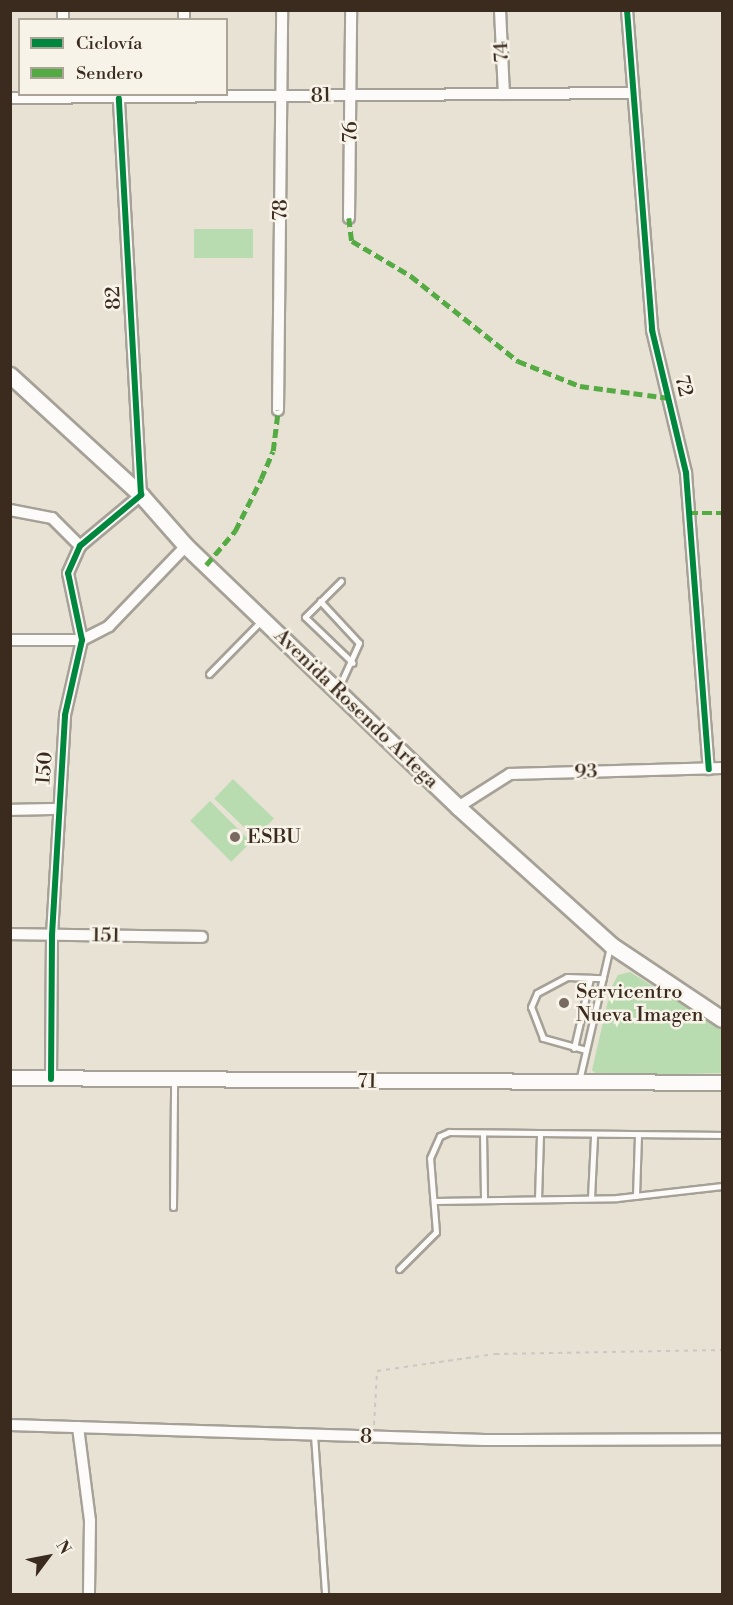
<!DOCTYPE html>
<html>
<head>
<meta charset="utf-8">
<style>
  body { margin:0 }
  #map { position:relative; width:733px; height:1605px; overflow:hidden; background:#e8e2d4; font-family:"Libre Bodoni",serif }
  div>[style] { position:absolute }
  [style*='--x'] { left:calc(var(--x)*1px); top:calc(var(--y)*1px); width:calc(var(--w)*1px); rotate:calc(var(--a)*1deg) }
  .green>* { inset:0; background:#b8dcb0; transform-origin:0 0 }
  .path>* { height:2px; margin-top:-1px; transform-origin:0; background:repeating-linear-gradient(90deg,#cbc8c4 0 4.5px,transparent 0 9px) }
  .roads { filter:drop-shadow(2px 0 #a6a197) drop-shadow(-2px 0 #a6a197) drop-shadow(0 2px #a6a197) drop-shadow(0 -2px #a6a197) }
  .service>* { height:5px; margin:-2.5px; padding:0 2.5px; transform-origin:2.5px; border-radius:2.5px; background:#fcfbf9 }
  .minor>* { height:10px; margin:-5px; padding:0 5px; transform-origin:5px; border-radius:5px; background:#fcfbf9 }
  .tertiary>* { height:14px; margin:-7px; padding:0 7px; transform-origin:7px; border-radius:7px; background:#fcfbf9 }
  .secondary>* { height:15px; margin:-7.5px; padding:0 7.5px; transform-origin:7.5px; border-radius:7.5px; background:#fcfbf9 }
  .quiet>* { height:4.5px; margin-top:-2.25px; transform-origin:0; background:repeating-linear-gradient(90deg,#55ab43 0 9px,transparent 0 13.5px) }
  .cycleway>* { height:6px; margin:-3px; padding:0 3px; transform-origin:3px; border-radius:3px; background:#00873e }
  .dots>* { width:16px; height:16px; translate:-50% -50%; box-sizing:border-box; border:3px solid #f7f3e8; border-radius:50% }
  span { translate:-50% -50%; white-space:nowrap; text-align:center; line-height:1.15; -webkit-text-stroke:5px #f7f3e8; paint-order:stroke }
  .street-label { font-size:20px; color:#3b2a1e }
  .poi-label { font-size:20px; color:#3b2a1e }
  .left { translate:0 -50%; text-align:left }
  .frame { position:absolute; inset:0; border:12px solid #3b2a1e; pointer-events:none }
  .legend { position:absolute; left:18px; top:18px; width:210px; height:78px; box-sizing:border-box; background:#f7f3e8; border:2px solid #aca397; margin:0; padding:8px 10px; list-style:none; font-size:18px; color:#3b2a1e }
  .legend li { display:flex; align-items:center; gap:12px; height:30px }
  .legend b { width:30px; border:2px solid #aca397 }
  .north { position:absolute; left:18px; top:1527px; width:60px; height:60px; -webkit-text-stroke:4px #f7f3e8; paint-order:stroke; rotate:58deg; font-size:16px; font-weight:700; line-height:24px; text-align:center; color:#3b2a1e }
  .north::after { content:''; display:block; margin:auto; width:21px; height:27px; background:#3b2a1e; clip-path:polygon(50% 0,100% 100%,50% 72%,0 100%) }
</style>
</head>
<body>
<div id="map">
  <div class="green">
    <div style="left:194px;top:229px;width:59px;height:29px"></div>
    <div style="left:233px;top:779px;width:57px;height:27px;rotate:44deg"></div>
    <div style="left:210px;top:801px;width:58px;height:28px;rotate:45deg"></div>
    <div style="clip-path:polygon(630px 972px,722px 1029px,722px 1073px,598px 1076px,592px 1070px,611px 988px,618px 975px)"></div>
  </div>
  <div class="path">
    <div style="--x:374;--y:1425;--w:54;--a:-86.8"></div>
    <div style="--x:377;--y:1371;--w:119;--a:-8.2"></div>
    <div style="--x:495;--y:1354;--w:227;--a:-1"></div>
  </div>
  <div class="roads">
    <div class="service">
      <div style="--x:341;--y:581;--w:51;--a:135"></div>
      <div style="--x:305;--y:617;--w:66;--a:43.8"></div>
      <div style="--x:320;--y:601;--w:57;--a:47.1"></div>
      <div style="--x:359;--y:643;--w:51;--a:114.5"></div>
      <div style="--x:209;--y:674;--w:76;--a:-45.5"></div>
      <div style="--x:574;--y:1048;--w:72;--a:-77.1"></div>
      <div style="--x:586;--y:1050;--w:45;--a:-164.4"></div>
      <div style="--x:543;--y:1038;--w:33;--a:-111"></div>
      <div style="--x:531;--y:1007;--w:15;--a:-67"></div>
      <div style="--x:537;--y:993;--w:34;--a:-28"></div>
      <div style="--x:567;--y:977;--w:36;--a:2"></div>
      <div style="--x:579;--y:1081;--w:138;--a:-77"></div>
      <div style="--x:483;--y:1133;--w:67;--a:89.1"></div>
      <div style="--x:636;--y:1196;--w:60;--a:-88.1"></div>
      <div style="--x:591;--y:1198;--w:62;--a:-87.2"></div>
      <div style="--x:538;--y:1199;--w:64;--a:-88.2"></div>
      <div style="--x:435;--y:1201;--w:182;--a:-0.9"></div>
      <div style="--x:617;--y:1198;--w:106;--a:-6.5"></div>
      <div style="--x:173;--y:1207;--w:127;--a:-89.5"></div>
      <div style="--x:399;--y:1269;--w:52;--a:-45"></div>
      <div style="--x:436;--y:1232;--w:74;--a:-94.6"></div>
      <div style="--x:430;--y:1158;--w:24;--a:-66"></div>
      <div style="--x:440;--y:1136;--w:10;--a:-24"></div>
      <div style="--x:449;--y:1132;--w:273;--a:0.6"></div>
      <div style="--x:314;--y:1435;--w:159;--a:86"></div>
    </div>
    <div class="minor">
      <div style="--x:63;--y:10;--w:10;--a:90"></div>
      <div style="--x:184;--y:10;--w:10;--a:90"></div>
      <div style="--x:500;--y:10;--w:84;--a:87.3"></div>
      <div style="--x:627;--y:10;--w:321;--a:85.5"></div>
      <div style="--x:652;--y:330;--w:147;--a:76.6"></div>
      <div style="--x:686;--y:473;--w:297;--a:85.6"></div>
      <div style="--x:10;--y:98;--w:621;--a:-0.46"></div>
      <div style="--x:349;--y:218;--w:208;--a:-89.4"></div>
      <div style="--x:278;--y:410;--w:400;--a:-89.4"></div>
      <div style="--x:10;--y:510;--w:43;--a:10.8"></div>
      <div style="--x:52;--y:518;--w:40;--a:45"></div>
      <div style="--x:10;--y:640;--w:72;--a:0"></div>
      <div style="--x:82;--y:640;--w:30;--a:-27"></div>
      <div style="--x:109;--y:626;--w:111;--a:-46.1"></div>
      <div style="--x:458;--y:807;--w:62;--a:-32.4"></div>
      <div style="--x:510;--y:774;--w:212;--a:-1.6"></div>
      <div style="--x:10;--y:810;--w:49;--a:-1.2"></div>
      <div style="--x:10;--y:934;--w:192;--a:0.9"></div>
      <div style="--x:51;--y:1079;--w:144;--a:-89.6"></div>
      <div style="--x:52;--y:935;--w:220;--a:-86.6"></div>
      <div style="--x:65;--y:715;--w:77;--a:-77.2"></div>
      <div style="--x:82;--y:640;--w:68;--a:-101.8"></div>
      <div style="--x:68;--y:573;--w:30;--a:-66"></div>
      <div style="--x:80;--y:546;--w:80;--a:-39.9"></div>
      <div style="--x:141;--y:495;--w:397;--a:-93.2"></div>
      <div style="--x:10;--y:1425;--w:475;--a:1.8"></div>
      <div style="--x:485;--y:1440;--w:237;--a:-0.2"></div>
      <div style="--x:78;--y:1427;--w:95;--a:82.7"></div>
      <div style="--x:90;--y:1521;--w:73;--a:90.8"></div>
    </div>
    <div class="tertiary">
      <div style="--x:10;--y:1078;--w:712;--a:0.4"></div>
    </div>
    <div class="secondary">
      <div style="--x:10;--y:375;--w:178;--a:42.5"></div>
      <div style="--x:141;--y:495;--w:68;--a:48.6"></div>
      <div style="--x:186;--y:546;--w:377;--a:43.8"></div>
      <div style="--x:458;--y:807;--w:206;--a:42"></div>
      <div style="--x:611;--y:945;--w:133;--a:33.7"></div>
    </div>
  </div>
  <div class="quiet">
    <div style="--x:349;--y:218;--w:23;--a:83"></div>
    <div style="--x:352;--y:241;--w:69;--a:30.7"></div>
    <div style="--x:411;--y:276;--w:137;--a:38.5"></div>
    <div style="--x:518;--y:361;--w:67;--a:22"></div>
    <div style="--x:580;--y:386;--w:90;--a:7.7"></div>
    <div style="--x:689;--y:513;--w:33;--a:0"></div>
    <div style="--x:206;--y:565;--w:45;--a:-49.5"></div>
    <div style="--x:235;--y:531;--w:58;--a:-63.4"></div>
    <div style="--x:261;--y:479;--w:30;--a:-67"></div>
    <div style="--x:273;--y:451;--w:41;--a:-83"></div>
  </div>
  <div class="cycleway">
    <div style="--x:627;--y:10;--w:321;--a:85.5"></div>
    <div style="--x:652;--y:330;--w:147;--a:76.6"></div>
    <div style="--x:686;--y:473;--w:297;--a:85.6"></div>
    <div style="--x:51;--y:1079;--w:144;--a:-89.6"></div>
    <div style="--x:52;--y:935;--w:220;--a:-86.6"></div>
    <div style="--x:65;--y:715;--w:77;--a:-77.2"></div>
    <div style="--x:82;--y:640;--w:68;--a:-101.8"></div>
    <div style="--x:68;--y:573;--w:30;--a:-66"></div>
    <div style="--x:80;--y:546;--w:80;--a:-39.9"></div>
    <div style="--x:141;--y:495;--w:397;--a:-93.2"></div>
  </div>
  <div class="dots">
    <div style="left:235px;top:837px;background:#786a5e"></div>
    <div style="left:564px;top:1003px;background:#786a5e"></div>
  </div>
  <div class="street-label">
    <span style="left:502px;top:52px;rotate:-93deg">74</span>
    <span style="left:321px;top:96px;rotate:-1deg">81</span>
    <span style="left:351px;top:132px;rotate:-89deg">76</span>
    <span style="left:281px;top:210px;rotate:-89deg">78</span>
    <span style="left:114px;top:298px;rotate:-93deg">82</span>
    <span style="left:683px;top:386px;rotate:77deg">72</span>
    <span style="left:356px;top:709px;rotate:44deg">Avenida Rosendo Artega</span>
    <span style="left:45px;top:768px;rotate:-86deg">150</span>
    <span style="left:586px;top:772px;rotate:-2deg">93</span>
    <span style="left:106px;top:936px;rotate:1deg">151</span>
    <span style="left:367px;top:1082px;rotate:1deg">71</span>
    <span style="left:366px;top:1437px;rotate:2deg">8</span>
  </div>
  <div class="poi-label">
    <span class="left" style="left:247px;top:837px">ESBU</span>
    <span class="left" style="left:576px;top:1004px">Servicentro<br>Nueva Imagen</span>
  </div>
  <div class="frame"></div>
  <ul class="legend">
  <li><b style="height:8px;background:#00873e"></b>Ciclovía</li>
  <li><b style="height:8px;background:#55ab43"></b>Sendero</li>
  </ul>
  <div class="north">N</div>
</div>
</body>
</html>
